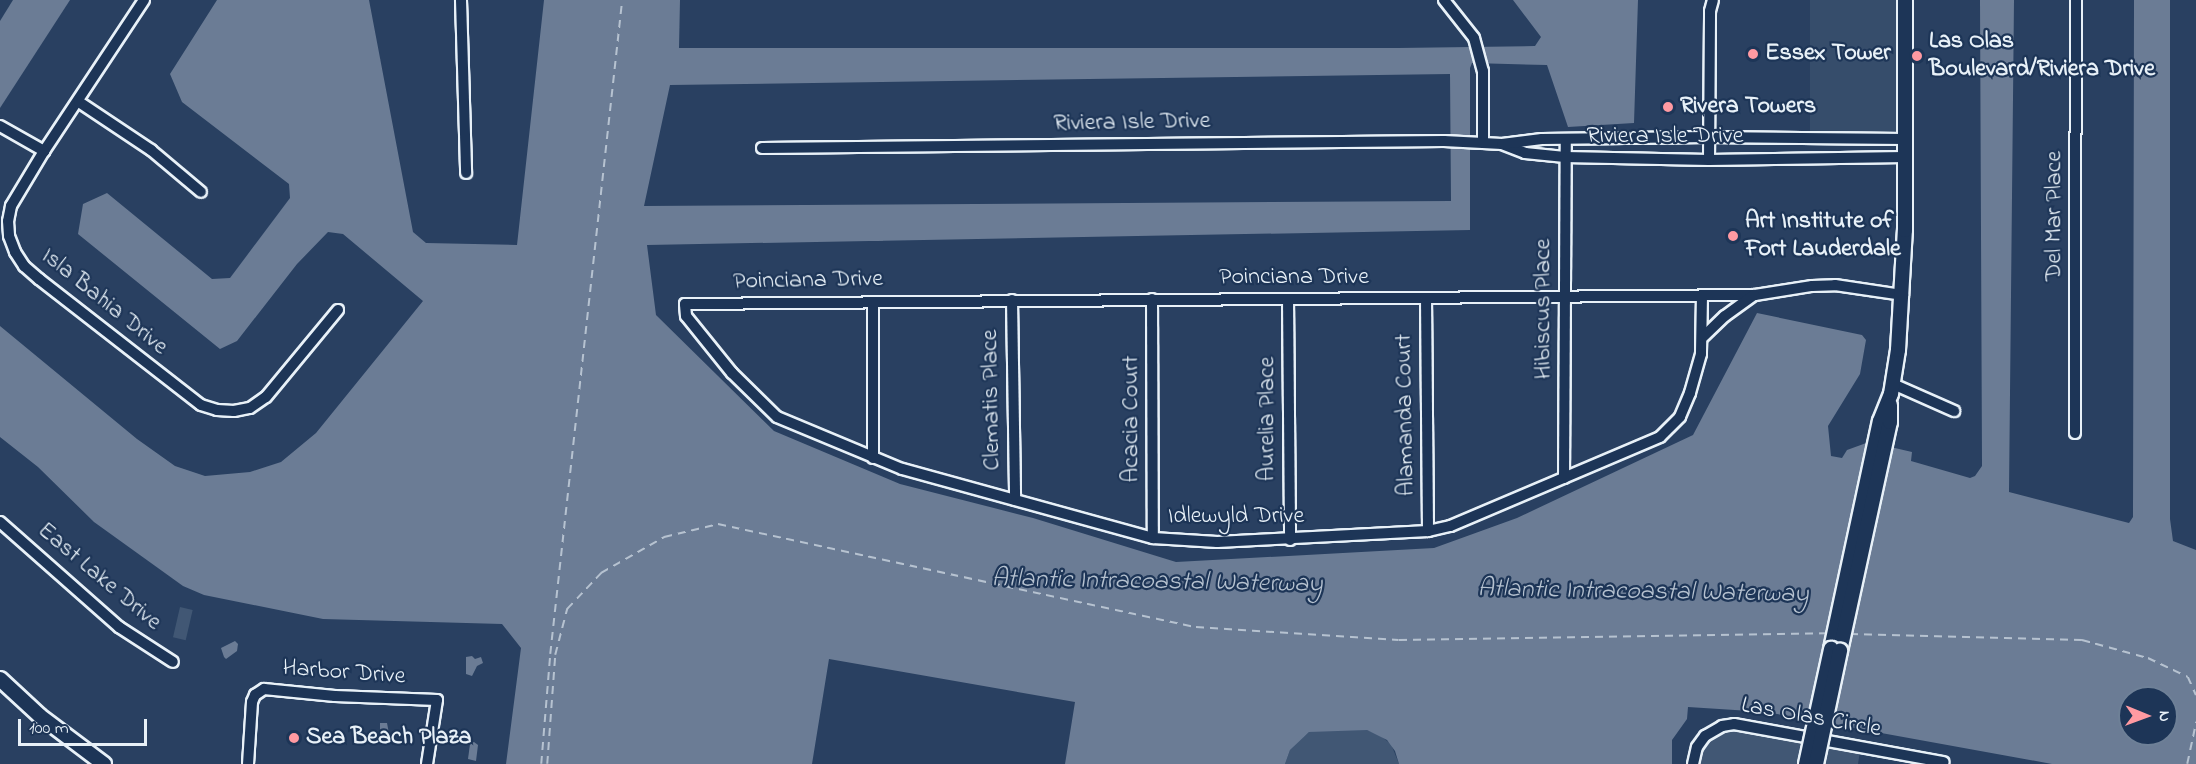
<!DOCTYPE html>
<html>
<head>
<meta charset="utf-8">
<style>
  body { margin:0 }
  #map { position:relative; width:2196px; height:764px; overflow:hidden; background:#294061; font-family:"Indie Flower",sans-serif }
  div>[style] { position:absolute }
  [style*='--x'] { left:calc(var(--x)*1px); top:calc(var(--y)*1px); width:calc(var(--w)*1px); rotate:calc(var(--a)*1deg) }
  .built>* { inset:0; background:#364d6b; transform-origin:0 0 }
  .green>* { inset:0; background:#415774; transform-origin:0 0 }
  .water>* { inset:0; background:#6b7c95 }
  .ferry>* { height:1.5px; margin-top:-0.75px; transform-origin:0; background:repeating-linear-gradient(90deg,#b6c2d0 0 8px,transparent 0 14px) }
  .roads { filter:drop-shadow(2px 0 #e8f1f8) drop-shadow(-2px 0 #e8f1f8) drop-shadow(0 2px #e8f1f8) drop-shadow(0 -2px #e8f1f8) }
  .minor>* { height:10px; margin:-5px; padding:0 5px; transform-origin:5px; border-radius:5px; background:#1d3557 }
  .major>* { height:14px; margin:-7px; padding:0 7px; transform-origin:7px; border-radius:7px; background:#1d3557 }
  .bridges { filter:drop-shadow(2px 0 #e8f1f8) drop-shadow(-2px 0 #e8f1f8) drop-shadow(0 2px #e8f1f8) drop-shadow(0 -2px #e8f1f8) }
  .major-bridge>* { height:14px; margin:-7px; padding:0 7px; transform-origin:7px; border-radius:7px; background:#1d3557 }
  .dots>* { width:16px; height:16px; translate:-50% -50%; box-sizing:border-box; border:3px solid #1d3557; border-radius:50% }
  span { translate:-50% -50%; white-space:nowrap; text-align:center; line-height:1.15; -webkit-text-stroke:4.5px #1d3557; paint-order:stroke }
  .poi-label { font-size:24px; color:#e8f1f8; font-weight:700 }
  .left { translate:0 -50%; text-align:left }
  .street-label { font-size:24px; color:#e8f1f8 }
  .water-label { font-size:26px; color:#b6c2d0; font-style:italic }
  .north { position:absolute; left:2118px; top:686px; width:60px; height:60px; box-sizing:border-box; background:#1d3557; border:2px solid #6e8097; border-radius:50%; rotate:91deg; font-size:16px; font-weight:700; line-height:24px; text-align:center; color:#e8f1f8 }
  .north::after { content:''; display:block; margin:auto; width:21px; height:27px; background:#ff9aa2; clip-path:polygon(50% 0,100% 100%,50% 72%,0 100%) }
  .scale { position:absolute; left:18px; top:719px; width:129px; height:27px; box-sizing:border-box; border:3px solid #e8f1f8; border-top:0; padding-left:8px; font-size:18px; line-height:21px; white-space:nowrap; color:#e8f1f8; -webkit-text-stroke:4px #1d3557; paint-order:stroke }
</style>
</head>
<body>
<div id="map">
  <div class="built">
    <div style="left:1810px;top:0;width:86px;height:131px"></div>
  </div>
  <div class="green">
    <div style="left:180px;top:607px;width:13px;height:31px;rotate:13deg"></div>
    <div style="clip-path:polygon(1729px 729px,1860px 751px,1858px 764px,1696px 764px,1703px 743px,1715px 734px)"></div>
    <div style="clip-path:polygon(1319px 730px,1367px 730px,1378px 734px,1391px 744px,1399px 764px,1285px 764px,1290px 750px,1299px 740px,1309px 732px)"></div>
  </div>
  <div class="water">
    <div style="clip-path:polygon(13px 0,70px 0,0 108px,0 21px)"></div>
    <div style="clip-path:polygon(evenodd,217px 0,369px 0,413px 232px,426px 243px,517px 245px,544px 0,680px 0,679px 48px,1398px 48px,1535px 46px,1541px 37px,1513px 0,1638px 0,1634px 123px,1568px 127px,1547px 65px,1472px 63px,1470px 68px,1470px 230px,647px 245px,656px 315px,774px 431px,900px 484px,1033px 518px,1176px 562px,1434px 548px,1517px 518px,1693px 435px,1757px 313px,1862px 335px,1866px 340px,1860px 374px,1828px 426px,1831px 456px,1842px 458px,1847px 450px,1869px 442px,1912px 452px,1911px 461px,1970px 478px,1975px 476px,1982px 466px,1980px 0,2014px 0,2009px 492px,2129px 523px,2133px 517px,2134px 0,2170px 0,2170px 519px,2173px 541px,2196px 550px,2196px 764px,2052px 764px,1766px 712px,1688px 707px,1687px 719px,1672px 740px,1672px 764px,1399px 764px,1395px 751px,1387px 740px,1367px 730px,1309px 732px,1290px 750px,1285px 764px,1065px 764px,1075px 702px,829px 659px,812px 764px,506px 764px,521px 648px,502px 624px,323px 619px,204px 595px,183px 586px,94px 522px,38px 467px,0 437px,0 326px,137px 439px,175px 466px,205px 476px,250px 472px,281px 462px,316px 433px,423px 301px,343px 234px,328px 232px,297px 264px,237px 341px,220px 349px,78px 234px,83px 204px,107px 193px,212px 279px,230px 278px,290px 198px,289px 184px,182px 102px,170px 74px,217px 0,1450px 74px,1451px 201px,644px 206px,670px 85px,1450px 74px,217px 0,2130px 698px,2166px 698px,2166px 734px,2130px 734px,2130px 698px)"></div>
    <div style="clip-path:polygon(235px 641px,238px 644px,237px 651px,226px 659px,224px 657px,221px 648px)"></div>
    <div style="clip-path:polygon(472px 656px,475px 659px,481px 657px,483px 663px,477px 666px,472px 676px,466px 674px,466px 657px)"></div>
    <div style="clip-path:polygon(380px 723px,387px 723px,390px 739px,388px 742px,383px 743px,380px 739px)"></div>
    <div style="clip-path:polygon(474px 742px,478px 745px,476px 761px,468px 759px,470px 744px)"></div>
  </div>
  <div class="ferry">
    <div style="--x:1850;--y:634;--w:232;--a:1.5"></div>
    <div style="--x:2082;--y:640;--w:68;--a:15.3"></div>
    <div style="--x:2148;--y:658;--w:44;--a:25.4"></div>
    <div style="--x:2188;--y:677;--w:20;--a:66"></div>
    <div style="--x:541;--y:764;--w:110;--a:-85.3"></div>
    <div style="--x:550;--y:654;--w:658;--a:-83.72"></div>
    <div style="--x:547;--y:764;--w:109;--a:-85.8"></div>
    <div style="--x:555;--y:655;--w:48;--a:-75.4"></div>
    <div style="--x:567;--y:609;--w:50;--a:-46.6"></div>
    <div style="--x:601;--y:573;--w:73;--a:-29.7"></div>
    <div style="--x:664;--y:537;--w:56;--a:-13.5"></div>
    <div style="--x:718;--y:524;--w:489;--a:12.2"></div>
    <div style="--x:1196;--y:627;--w:203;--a:3.7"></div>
    <div style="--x:1399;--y:640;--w:428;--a:-0.9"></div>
    <div style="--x:2187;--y:764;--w:43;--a:-77.9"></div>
  </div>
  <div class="roads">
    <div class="minor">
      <div style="--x:144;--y:0;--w:181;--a:123.5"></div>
      <div style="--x:44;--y:151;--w:64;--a:121"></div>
      <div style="--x:11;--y:206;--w:15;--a:101"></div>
      <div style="--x:8;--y:221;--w:15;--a:86"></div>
      <div style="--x:9;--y:236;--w:17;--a:69"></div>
      <div style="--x:15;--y:252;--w:17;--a:57"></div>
      <div style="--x:24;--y:266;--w:20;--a:41"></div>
      <div style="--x:39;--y:279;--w:205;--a:37.9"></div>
      <div style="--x:201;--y:405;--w:17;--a:17"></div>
      <div style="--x:217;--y:410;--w:17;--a:3"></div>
      <div style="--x:234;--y:411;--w:16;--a:-11"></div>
      <div style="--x:250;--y:408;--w:19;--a:-35"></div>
      <div style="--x:266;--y:397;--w:113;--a:-50.4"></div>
      <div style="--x:461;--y:0;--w:173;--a:88.3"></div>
      <div style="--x:1444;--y:0;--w:48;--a:51.7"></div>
      <div style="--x:1474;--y:38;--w:34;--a:75"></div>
      <div style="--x:1483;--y:71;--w:72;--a:90"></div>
      <div style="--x:79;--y:102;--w:87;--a:33.7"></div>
      <div style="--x:151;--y:150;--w:65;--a:40"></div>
      <div style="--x:0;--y:126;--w:51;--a:29.6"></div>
      <div style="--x:1502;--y:144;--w:25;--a:21"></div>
      <div style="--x:1525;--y:153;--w:40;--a:5.7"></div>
      <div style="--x:1565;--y:157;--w:144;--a:1.2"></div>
      <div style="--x:1709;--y:160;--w:196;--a:-0.9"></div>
      <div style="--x:762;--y:148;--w:682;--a:-0.59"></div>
      <div style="--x:1444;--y:141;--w:58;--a:3"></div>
      <div style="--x:1502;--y:144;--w:40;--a:-7.1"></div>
      <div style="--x:1542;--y:139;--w:166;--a:-0.7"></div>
      <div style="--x:1708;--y:137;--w:197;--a:0.6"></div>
      <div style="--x:1709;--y:160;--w:149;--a:-89.6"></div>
      <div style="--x:1710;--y:11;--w:11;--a:-75"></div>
      <div style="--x:1702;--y:295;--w:59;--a:91"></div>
      <div style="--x:1701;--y:354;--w:41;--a:105.8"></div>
      <div style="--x:1690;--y:393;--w:26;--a:113"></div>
      <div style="--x:1680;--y:417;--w:28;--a:135"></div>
      <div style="--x:1660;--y:437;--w:228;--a:157"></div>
      <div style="--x:1450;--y:526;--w:23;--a:167"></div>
      <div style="--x:1428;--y:531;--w:211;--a:177"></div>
      <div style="--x:1217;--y:542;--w:64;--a:-176.4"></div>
      <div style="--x:1153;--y:538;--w:260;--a:-164.6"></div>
      <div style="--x:902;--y:469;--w:135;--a:-157.4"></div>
      <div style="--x:777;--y:417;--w:63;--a:-135.6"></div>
      <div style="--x:732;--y:373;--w:73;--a:-128.9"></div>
      <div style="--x:686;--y:316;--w:12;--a:-95"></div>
      <div style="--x:685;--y:304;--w:1070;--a:-0.48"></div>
      <div style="--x:1755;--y:295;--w:58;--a:-9"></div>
      <div style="--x:1812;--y:286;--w:23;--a:-2"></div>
      <div style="--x:1835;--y:285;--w:69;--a:8.4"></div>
      <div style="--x:1426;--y:298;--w:233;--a:89.5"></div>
      <div style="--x:1152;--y:299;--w:239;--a:89.8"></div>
      <div style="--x:1288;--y:299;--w:241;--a:89.5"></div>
      <div style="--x:1012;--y:300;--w:200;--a:89.1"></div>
      <div style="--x:873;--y:302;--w:156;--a:90"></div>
      <div style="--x:1703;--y:337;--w:30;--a:-44"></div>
      <div style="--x:1725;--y:316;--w:36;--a:-36"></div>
      <div style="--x:1893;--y:384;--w:67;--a:23.9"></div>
      <div style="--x:2075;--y:433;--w:433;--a:-89.9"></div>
      <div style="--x:1564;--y:478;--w:339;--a:-89.7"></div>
      <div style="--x:0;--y:522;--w:159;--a:41.4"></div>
      <div style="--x:119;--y:627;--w:64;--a:32.9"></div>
      <div style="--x:248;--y:764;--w:62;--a:-86.3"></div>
      <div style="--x:252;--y:702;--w:8;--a:-67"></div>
      <div style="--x:255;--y:695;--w:11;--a:-34"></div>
      <div style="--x:264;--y:689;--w:71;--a:5.6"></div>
      <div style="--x:335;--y:696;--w:102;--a:2.2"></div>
      <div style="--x:437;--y:700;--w:65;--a:98.9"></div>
      <div style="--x:1693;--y:764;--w:17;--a:-77"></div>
      <div style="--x:1697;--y:747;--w:14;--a:-54"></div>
      <div style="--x:1705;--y:736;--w:20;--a:-30"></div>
      <div style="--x:1722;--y:726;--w:12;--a:-9"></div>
      <div style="--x:1734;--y:724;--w:213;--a:10.3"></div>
    </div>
    <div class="major">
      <div style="--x:1831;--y:649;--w:233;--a:-77.9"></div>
      <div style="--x:1880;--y:421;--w:29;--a:-68"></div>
      <div style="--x:1891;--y:394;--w:45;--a:-81"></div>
      <div style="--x:1898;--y:350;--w:120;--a:-86.7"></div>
      <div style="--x:1905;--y:230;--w:230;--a:-90"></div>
      <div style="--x:1840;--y:651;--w:234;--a:-77.7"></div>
      <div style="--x:1890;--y:422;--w:17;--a:-90"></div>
      <div style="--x:0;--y:679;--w:54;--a:42.8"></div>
      <div style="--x:40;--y:716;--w:80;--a:36.9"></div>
    </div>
  </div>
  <div class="bridges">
    <div class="major-bridge">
      <div style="--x:1806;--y:764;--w:118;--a:-77.7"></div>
      <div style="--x:1816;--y:764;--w:116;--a:-78"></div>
    </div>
  </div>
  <div class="dots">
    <div style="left:1753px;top:54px;background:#ff9aa2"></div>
    <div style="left:1917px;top:56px;background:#ff9aa2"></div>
    <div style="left:1668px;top:107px;background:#ff9aa2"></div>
    <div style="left:1733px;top:236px;background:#ff9aa2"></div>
    <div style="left:294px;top:738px;background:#ff9aa2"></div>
  </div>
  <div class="poi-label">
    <span class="left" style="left:1929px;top:56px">Las Olas<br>Boulevard/Riviera Drive</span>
    <span class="left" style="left:1765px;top:54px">Essex Tower</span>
    <span class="left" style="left:1680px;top:107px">Rivera Towers</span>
    <span class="left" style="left:1745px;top:236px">Art Institute of<br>Fort Lauderdale</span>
    <span class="left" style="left:306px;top:738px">Sea Beach Plaza</span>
  </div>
  <div class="street-label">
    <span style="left:1132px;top:123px;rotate:-1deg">Riviera Isle Drive</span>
    <span style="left:1665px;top:137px">Riviera Isle Drive</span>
    <span style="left:2055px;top:216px;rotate:-90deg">Del Mar Place</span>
    <span style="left:1294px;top:278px">Poinciana Drive</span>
    <span style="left:808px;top:281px;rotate:-1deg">Poinciana Drive</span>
    <span style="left:104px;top:302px;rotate:39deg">Isla Bahia Drive</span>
    <span style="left:1544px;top:309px;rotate:-90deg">Hibiscus Place</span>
    <span style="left:992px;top:400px;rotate:-91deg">Clematis Place</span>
    <span style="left:1406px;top:415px;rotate:-91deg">Alamanda Court</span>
    <span style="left:1132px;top:419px;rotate:-90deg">Acacia Court</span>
    <span style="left:1268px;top:419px;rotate:-90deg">Aurelia Place</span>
    <span style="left:1236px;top:517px">Idlewyld Drive</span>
    <span style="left:99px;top:577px;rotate:40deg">East Lake Drive</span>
    <span style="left:344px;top:673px;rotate:4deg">Harbor Drive</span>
    <span style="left:1811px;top:718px;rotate:10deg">Las Olas Circle</span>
  </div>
  <div class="water-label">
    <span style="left:1157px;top:583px;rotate:1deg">Atlantic Intracoastal Waterway</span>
    <span style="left:1643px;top:593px;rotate:1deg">Atlantic Intracoastal Waterway</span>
  </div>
  <div class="north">N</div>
  <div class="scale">100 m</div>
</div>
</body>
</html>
